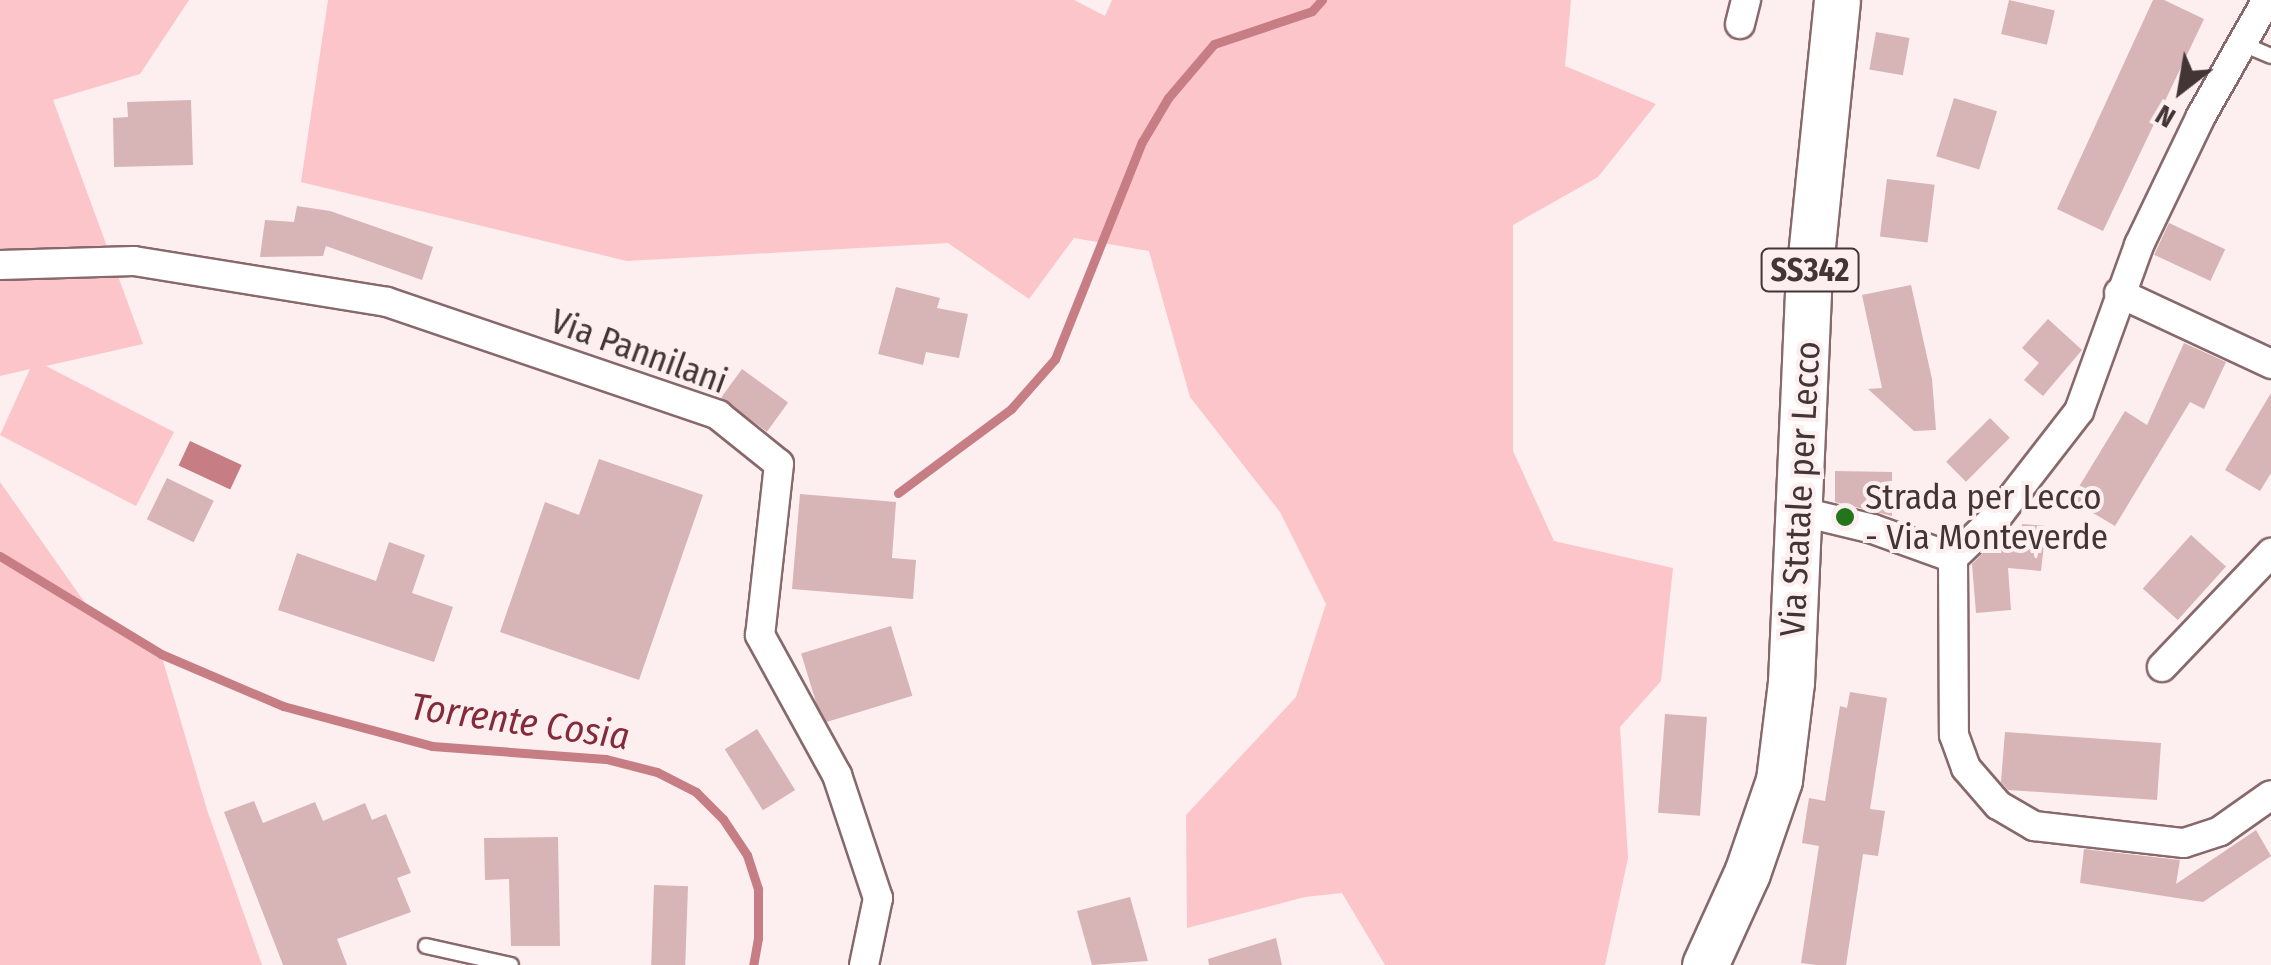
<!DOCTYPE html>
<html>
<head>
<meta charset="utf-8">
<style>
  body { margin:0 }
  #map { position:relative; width:2271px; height:965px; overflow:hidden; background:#fdeeef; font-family:"Fira Sans Condensed",sans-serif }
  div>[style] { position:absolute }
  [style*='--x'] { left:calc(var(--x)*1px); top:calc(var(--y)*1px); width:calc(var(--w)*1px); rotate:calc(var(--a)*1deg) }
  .green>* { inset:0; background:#fbc5c9 }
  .water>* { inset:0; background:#c77d84; transform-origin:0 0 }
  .stream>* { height:9px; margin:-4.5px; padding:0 4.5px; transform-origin:4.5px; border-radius:4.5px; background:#c77d84 }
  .building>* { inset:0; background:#d7b4b6; transform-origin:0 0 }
  .roads { filter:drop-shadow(2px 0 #88696b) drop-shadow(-2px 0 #88696b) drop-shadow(0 2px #88696b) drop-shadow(0 -2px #88696b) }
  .lane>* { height:14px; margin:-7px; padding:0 7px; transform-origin:7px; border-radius:7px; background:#fff }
  .street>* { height:28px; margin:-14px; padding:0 14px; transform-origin:14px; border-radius:14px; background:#fff }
  .primary>* { height:45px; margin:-22.5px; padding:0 22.5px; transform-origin:22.5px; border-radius:22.5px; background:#fff }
  .dots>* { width:28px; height:28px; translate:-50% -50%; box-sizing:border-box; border:5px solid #fdeeef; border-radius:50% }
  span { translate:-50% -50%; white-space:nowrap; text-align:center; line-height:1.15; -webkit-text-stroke:8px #fdeeef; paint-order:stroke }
  .shield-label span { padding:2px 8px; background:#fdeeef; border:2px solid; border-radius:8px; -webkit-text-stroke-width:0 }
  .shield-label { font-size:32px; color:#433536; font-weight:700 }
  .street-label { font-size:35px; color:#433536 }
  .poi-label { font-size:35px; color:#433536 }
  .left { translate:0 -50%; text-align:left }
  .water-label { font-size:38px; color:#842b3a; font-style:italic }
  .north { position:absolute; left:2131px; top:40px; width:100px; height:100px; -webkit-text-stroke:8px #fdeeef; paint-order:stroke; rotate:211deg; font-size:28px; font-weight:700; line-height:40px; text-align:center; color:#433536 }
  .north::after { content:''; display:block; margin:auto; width:35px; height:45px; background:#433536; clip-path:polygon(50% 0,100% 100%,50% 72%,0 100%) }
</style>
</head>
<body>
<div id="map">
  <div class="green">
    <div style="clip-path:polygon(0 0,189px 0,140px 74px,53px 100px,143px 344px,46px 366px,174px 432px,136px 506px,0 435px,30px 369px,0 376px)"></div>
    <div style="clip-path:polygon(328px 0,1074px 0,1105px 16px,1112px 0,1571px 0,1565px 66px,1656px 104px,1598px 177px,1513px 225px,1513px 451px,1554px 541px,1673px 568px,1661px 681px,1620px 727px,1628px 858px,1605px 965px,1385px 965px,1342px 893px,1305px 897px,1187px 928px,1186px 815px,1296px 697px,1326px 604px,1280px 512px,1190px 397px,1149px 251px,1074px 238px,1029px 299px,948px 243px,627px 261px,301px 182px)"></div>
    <div style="clip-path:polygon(0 482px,95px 617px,161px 654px,207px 810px,262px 965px,0 965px)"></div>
  </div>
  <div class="water">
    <div style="left:190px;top:441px;width:57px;height:27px;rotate:25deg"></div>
  </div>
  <div class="stream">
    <div style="--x:898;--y:493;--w:141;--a:-36.6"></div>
    <div style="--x:1011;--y:409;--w:67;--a:-48.7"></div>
    <div style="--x:1055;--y:359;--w:234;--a:-68.2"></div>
    <div style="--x:1142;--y:142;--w:51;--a:-59.4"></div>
    <div style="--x:1168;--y:98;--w:71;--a:-49.6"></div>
    <div style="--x:1214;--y:44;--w:103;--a:-18.6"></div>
    <div style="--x:1312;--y:11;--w:15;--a:-48"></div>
    <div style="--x:0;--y:556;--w:188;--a:31.3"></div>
    <div style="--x:161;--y:654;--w:133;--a:23.1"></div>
    <div style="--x:283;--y:706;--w:154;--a:15"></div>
    <div style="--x:432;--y:746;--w:174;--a:4.3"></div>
    <div style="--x:606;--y:759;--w:53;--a:14.3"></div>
    <div style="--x:657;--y:772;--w:44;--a:27.1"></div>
    <div style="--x:696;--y:792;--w:38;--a:45"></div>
    <div style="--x:723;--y:819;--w:43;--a:56.3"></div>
    <div style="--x:747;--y:855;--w:36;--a:72"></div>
    <div style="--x:758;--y:889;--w:49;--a:90"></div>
    <div style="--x:758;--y:938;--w:27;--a:100"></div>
  </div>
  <div class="building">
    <div style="left:2009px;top:0;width:47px;height:35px;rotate:13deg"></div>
    <div style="clip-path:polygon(2153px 0,2164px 0,2204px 19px,2103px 231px,2057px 209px)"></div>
    <div style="left:1876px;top:32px;width:34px;height:38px;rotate:10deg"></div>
    <div style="left:1954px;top:98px;width:45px;height:61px;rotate:17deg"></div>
    <div style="clip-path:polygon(191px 100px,193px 165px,114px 167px,113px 118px,128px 117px,127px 102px)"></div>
    <div style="left:1887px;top:179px;width:48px;height:58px;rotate:7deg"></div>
    <div style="clip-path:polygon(297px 206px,330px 211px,433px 247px,422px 280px,326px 246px,323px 256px,260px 257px,265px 220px,294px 222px)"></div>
    <div style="left:2169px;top:223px;width:62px;height:35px;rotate:25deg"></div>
    <div style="clip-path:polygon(1911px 285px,1932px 379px,1936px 430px,1914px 431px,1868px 389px,1882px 388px,1862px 295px)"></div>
    <div style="clip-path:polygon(896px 287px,940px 298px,937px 308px,968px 314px,959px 358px,926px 352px,923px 365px,878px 354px)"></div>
    <div style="clip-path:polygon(2048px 319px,2082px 350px,2043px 396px,2024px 380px,2039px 363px,2022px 348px)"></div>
    <div style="clip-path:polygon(2184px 343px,2226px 362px,2204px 409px,2190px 402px,2115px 526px,2071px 500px,2125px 411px,2147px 425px)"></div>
    <div style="left:742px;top:369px;width:57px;height:36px;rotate:36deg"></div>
    <div style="clip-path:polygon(2271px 393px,2271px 473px,2260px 491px,2225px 470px)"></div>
    <div style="left:1990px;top:418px;width:28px;height:62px;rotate:45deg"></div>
    <div style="clip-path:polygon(599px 459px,703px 495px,639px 680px,500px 632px,545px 502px,579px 515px)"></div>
    <div style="clip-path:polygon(1835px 471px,1892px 472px,1892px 516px,1835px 502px)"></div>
    <div style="left:167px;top:478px;width:52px;height:46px;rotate:26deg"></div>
    <div style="clip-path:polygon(800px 494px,896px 502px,892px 558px,916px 560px,913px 599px,792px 589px)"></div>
    <div style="clip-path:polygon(2022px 524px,2046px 526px,2041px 571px,2008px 568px,2011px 610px,1976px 613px,1972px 564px,1987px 549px,2020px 546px)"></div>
    <div style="left:2191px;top:535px;width:47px;height:72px;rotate:42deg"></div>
    <div style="clip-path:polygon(389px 542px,425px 555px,412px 593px,453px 607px,434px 662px,278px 610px,297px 553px,376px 581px)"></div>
    <div style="left:891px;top:626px;width:73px;height:94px;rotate:73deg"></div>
    <div style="clip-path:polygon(1850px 692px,1887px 698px,1870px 809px,1885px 811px,1878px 856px,1863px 854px,1846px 965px,1816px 965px,1801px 963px,1819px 846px,1802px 843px,1809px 798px,1825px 801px,1840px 706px,1847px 708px)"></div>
    <div style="left:1665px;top:714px;width:42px;height:99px;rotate:4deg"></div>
    <div style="left:757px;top:729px;width:72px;height:38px;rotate:58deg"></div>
    <div style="clip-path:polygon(2005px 732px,2161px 743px,2157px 800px,2008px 790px,2001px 782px)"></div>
    <div style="clip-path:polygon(254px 801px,263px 823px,315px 802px,323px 821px,365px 803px,372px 820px,386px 814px,411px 873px,397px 878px,411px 912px,337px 939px,347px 965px,283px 965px,224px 812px)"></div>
    <div style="clip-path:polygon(2256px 830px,2271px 856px,2203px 902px,2080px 883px,2084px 849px,2180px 860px,2176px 884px)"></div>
    <div style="clip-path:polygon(558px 837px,560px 946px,511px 946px,509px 879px,485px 880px,484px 838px)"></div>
    <div style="left:654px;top:885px;width:34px;height:80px;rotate:2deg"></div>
    <div style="clip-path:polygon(1130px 897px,1148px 961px,1092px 965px,1077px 911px)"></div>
    <div style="clip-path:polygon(1276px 938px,1282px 965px,1209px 965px,1208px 959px)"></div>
  </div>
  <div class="roads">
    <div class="lane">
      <div style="--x:2245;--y:45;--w:28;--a:23"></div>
      <div style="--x:426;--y:946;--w:87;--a:12.6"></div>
    </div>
    <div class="street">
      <div style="--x:1740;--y:24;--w:25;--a:-76"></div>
      <div style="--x:0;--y:265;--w:134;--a:-1.7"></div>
      <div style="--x:134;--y:261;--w:256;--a:9.2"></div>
      <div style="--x:387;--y:302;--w:350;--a:18.8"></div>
      <div style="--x:718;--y:415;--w:78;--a:38.8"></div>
      <div style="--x:779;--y:464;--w:172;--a:96.3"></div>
      <div style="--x:760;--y:635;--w:160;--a:61.2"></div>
      <div style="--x:837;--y:775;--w:130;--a:71.6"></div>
      <div style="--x:878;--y:898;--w:68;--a:101.8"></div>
      <div style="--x:2119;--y:293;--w:168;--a:25"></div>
      <div style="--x:1798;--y:511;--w:77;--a:13.5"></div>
      <div style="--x:1873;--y:529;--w:85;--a:19.9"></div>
      <div style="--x:1953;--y:558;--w:65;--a:-43.8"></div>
      <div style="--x:2000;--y:513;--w:129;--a:-52.2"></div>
      <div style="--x:2079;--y:411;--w:177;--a:-70.1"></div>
      <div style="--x:2139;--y:245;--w:143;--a:-64.3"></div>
      <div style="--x:2201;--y:116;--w:133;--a:-60.4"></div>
      <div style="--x:1953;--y:558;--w:177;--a:89.7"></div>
      <div style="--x:1954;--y:735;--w:35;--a:70"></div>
      <div style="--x:1966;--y:768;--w:49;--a:49.1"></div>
      <div style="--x:1998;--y:805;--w:42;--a:30.3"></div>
      <div style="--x:2034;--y:826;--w:151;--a:6.5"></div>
      <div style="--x:2184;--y:843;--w:38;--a:-18"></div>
      <div style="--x:2220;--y:831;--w:62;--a:-35.2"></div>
      <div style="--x:2162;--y:667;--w:158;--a:-46.3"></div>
    </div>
    <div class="primary">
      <div style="--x:1705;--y:965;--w:101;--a:-65.5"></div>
      <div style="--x:1747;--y:873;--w:98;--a:-71"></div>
      <div style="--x:1779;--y:780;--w:99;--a:-83"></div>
      <div style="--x:1791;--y:682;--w:406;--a:-87.5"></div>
      <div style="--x:1809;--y:276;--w:277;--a:-84.2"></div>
    </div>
  </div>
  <div class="dots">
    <div style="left:1845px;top:517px;background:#24741c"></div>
  </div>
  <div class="shield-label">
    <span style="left:1810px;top:270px">SS342</span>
  </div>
  <div class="street-label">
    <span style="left:639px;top:351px;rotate:20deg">Via Pannilani</span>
    <span style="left:1800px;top:489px;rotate:-87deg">Via Statale per Lecco</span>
  </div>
  <div class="poi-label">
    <span class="left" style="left:1865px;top:517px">Strada per Lecco<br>- Via Monteverde</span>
  </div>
  <div class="water-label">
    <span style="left:520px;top:722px;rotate:8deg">Torrente Cosia</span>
  </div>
  <div class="north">N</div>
</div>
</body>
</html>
